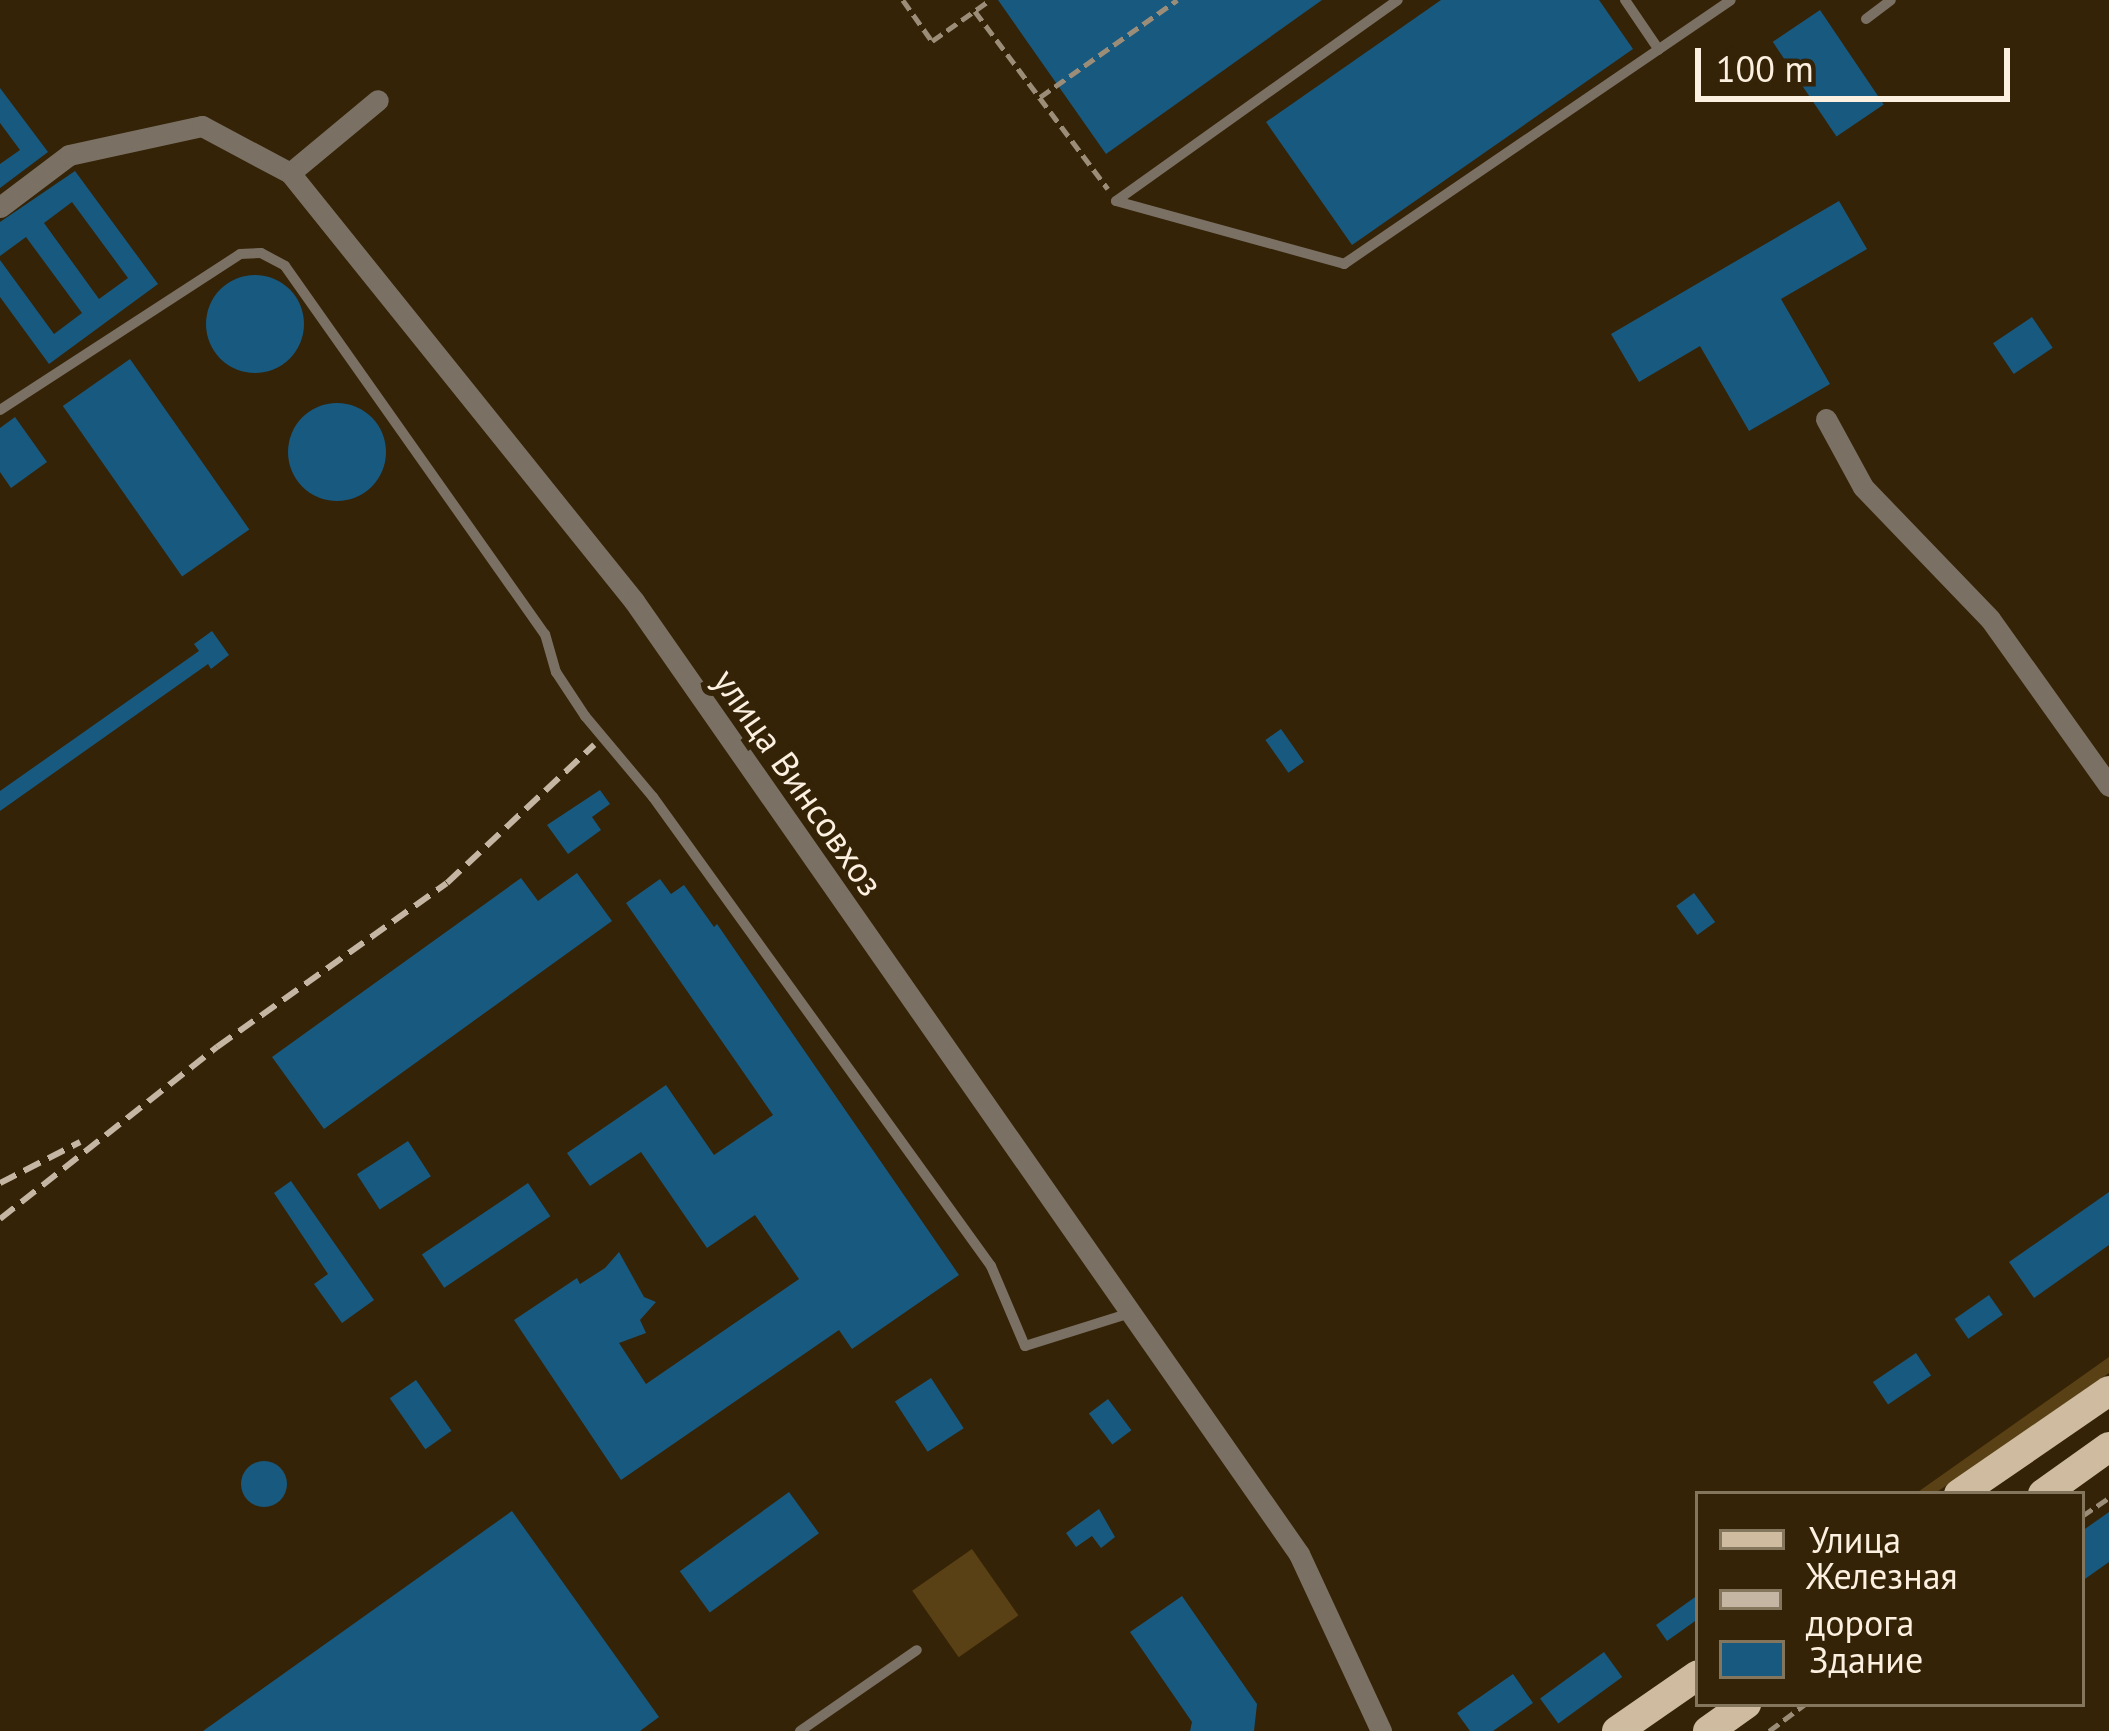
<!DOCTYPE html>
<html>
<head>
<meta charset="utf-8">
<style>
  body { margin:0 }
  #map { position:relative; width:2109px; height:1731px; overflow:hidden; background:#342306; font-family:"PT Sans",sans-serif }
  div>[style] { position:absolute }
  [style*='--x'] { left:calc(var(--x)*1px); top:calc(var(--y)*1px); width:calc(var(--w)*1px); rotate:calc(var(--a)*1deg) }
  .green>* { inset:0; background:#5a4015; transform-origin:0 0 }
  .building>* { inset:0; background:#185980; transform-origin:0 0 }
  .round { border-radius:50% }
  .path>* { height:4.5px; margin-top:-2.25px; transform-origin:0; background:repeating-linear-gradient(90deg,#9b8d77 0 12px,transparent 0 18px) }
  .lane>* { height:10px; margin:-5px; padding:0 5px; transform-origin:5px; border-radius:5px; background:#7a7064 }
  .street>* { height:21px; margin:-10.5px; padding:0 10.5px; transform-origin:10.5px; border-radius:10.5px; background:#7a7064 }
  .primary>* { height:30px; margin:-15px; padding:0 15px; transform-origin:15px; border-radius:15px; background:#cebba0 }
  .rail>* { height:6px; margin-top:-3px; transform-origin:0; background:repeating-linear-gradient(90deg,#c4b6a3 0 18px,transparent 0 27px) }
  span { translate:-50% -50%; white-space:nowrap; text-align:center; line-height:1.15; -webkit-text-stroke:12px #342306; paint-order:stroke }
  .street-label { font-size:36px; color:#fcf0e0 }
  .legend { position:absolute; left:1695px; top:1491px; width:390px; height:216px; box-sizing:border-box; background:#342306; border:3px solid #84755d; margin:0; padding:15px 21px; list-style:none; font-size:36px; color:#fcf0e0 }
  .legend li { display:flex; align-items:center; gap:24px; height:60px }
  .legend b { width:60px; border:3px solid #84755d }
  .scale { position:absolute; left:1695px; top:48px; width:315px; height:54px; box-sizing:border-box; border:6px solid #fcf0e0; border-top:0; padding-left:15px; font-size:36px; line-height:42px; white-space:nowrap; color:#fcf0e0; -webkit-text-stroke:9px #342306; paint-order:stroke }
</style>
</head>
<body>
<div id="map">
  <div class="green">
    <div style="clip-path:polygon(2109px 1357px,2109px 1373px,1934px 1494px,1915px 1494px)"></div>
    <div style="left:972px;top:1549px;width:81px;height:73px;rotate:55deg"></div>
  </div>
  <div class="building">
    <div style="clip-path:polygon(998px 0,1322px 0,1106px 154px)"></div>
    <div style="clip-path:polygon(1441px 0,1599px 0,1633px 49px,1352px 245px,1266px 122px)"></div>
    <div style="left:1820px;top:10px;width:114px;height:57px;rotate:56deg"></div>
    <div style="clip-path:polygon(0 88px,48px 152px,0 188px,0 164px,20px 150px,0 123px)"></div>
    <div style="clip-path:polygon(evenodd,75px 171px,158px 284px,49px 364px,0 297px,0 260px,54px 334px,82px 313px,26px 237px,0 256px,0 222px,75px 171px,72px 202px,128px 278px,99px 299px,44px 223px,72px 202px)"></div>
    <div style="clip-path:polygon(1839px 201px,1867px 249px,1781px 299px,1830px 384px,1749px 431px,1700px 346px,1639px 382px,1611px 334px)"></div>
    <div class="round" style="left:206px;top:275px;width:98px;height:98px"></div>
    <div style="left:2032px;top:317px;width:37px;height:47px;rotate:56deg"></div>
    <div style="left:130px;top:359px;width:208px;height:82px;rotate:55deg"></div>
    <div class="round" style="left:288px;top:403px;width:98px;height:98px"></div>
    <div style="clip-path:polygon(15px 417px,47px 462px,11px 488px,0 472px,0 428px)"></div>
    <div style="clip-path:polygon(212px 631px,229px 655px,211px 669px,208px 664px,0 811px,0 791px,199px 651px,194px 644px)"></div>
    <div style="left:1281px;top:729px;width:40px;height:19px;rotate:55deg"></div>
    <div style="clip-path:polygon(600px 790px,610px 804px,592px 817px,601px 830px,568px 854px,547px 825px)"></div>
    <div style="clip-path:polygon(577px 873px,612px 921px,324px 1129px,272px 1057px,521px 878px,538px 901px)"></div>
    <div style="clip-path:polygon(660px 879px,671px 894px,684px 885px,714px 927px,717px 924px,959px 1275px,852px 1349px,839px 1330px,621px 1480px,514px 1320px,577px 1278px,580px 1284px,605px 1268px,619px 1252px,644px 1297px,656px 1302px,640px 1320px,646px 1333px,619px 1343px,646px 1384px,799px 1279px,755px 1215px,707px 1248px,641px 1152px,590px 1186px,567px 1153px,666px 1085px,714px 1155px,773px 1115px,626px 903px)"></div>
    <div style="left:1694px;top:893px;width:36px;height:22px;rotate:54deg"></div>
    <div style="left:408px;top:1141px;width:42px;height:61px;rotate:57deg"></div>
    <div style="clip-path:polygon(291px 1181px,374px 1300px,342px 1323px,314px 1284px,328px 1274px,274px 1193px)"></div>
    <div style="left:528px;top:1183px;width:40px;height:128px;rotate:56deg"></div>
    <div style="clip-path:polygon(2109px 1192px,2109px 1245px,2034px 1298px,2009px 1262px)"></div>
    <div style="left:1989px;top:1295px;width:24px;height:42px;rotate:55deg"></div>
    <div style="left:1916px;top:1353px;width:27px;height:52px;rotate:56deg"></div>
    <div style="left:931px;top:1378px;width:60px;height:43px;rotate:57deg"></div>
    <div style="left:416px;top:1380px;width:62px;height:32px;rotate:55deg"></div>
    <div style="left:1108px;top:1399px;width:39px;height:24px;rotate:53deg"></div>
    <div class="round" style="left:241px;top:1461px;width:46px;height:46px"></div>
    <div style="left:789px;top:1492px;width:51px;height:135px;rotate:54deg"></div>
    <div style="clip-path:polygon(1099px 1509px,1115px 1537px,1101px 1548px,1092px 1536px,1076px 1547px,1066px 1533px)"></div>
    <div style="clip-path:polygon(512px 1511px,659px 1717px,640px 1731px,203px 1731px)"></div>
    <div style="clip-path:polygon(2109px 1512px,2109px 1562px,2082px 1581px,2082px 1531px)"></div>
    <div style="clip-path:polygon(1698px 1595px,1698px 1619px,1667px 1641px,1656px 1625px)"></div>
    <div style="clip-path:polygon(1182px 1596px,1257px 1704px,1254px 1731px,1190px 1731px,1192px 1722px,1130px 1632px)"></div>
    <div style="left:1604px;top:1652px;width:31px;height:79px;rotate:54deg"></div>
    <div style="clip-path:polygon(1513px 1674px,1533px 1703px,1493px 1731px,1470px 1731px,1457px 1713px)"></div>
  </div>
  <div class="path">
    <div style="--x:903;--y:0;--w:50;--a:54.7"></div>
    <div style="--x:932;--y:41;--w:71;--a:-35.3"></div>
    <div style="--x:975;--y:11;--w:222;--a:53.2"></div>
    <div style="--x:1040;--y:97;--w:168;--a:-35.3"></div>
    <div style="--x:2082;--y:1516;--w:32;--a:-34"></div>
    <div style="--x:1769;--y:1731;--w:45;--a:-36.9"></div>
  </div>
  <div class="lane">
    <div style="--x:1625;--y:0;--w:60;--a:55.8"></div>
    <div style="--x:1866;--y:19;--w:31;--a:-37"></div>
    <div style="--x:1116;--y:201;--w:237;--a:15.4"></div>
    <div style="--x:1344;--y:264;--w:468;--a:-34.3"></div>
    <div style="--x:1116;--y:201;--w:346;--a:-35.5"></div>
    <div style="--x:0;--y:410;--w:286;--a:-33"></div>
    <div style="--x:240;--y:254;--w:21;--a:-3"></div>
    <div style="--x:261;--y:253;--w:27;--a:28"></div>
    <div style="--x:285;--y:266;--w:451;--a:54.8"></div>
    <div style="--x:545;--y:634;--w:40;--a:74"></div>
    <div style="--x:556;--y:672;--w:53;--a:56.6"></div>
    <div style="--x:585;--y:716;--w:106;--a:50"></div>
    <div style="--x:653;--y:797;--w:578;--a:54.22"></div>
    <div style="--x:991;--y:1266;--w:87;--a:67"></div>
    <div style="--x:1025;--y:1346;--w:107;--a:-17.4"></div>
    <div style="--x:800;--y:1731;--w:142;--a:-34.7"></div>
  </div>
  <div class="street">
    <div style="--x:290;--y:173;--w:114;--a:-39.7"></div>
    <div style="--x:0;--y:207;--w:86;--a:-37"></div>
    <div style="--x:69;--y:155;--w:136;--a:-12.3"></div>
    <div style="--x:202;--y:126;--w:100;--a:28.1"></div>
    <div style="--x:290;--y:173;--w:549;--a:51.21"></div>
    <div style="--x:634;--y:601;--w:1162;--a:55.09"></div>
    <div style="--x:1299;--y:1554;--w:195;--a:65.1"></div>
    <div style="--x:1826;--y:419;--w:77;--a:61.4"></div>
    <div style="--x:1863;--y:487;--w:183;--a:46.1"></div>
    <div style="--x:1990;--y:619;--w:205;--a:54.5"></div>
  </div>
  <div class="primary">
    <div style="--x:1959;--y:1494;--w:182;--a:-34.5"></div>
    <div style="--x:2043;--y:1494;--w:81;--a:-35.5"></div>
    <div style="--x:1617;--y:1731;--w:98;--a:-34.7"></div>
    <div style="--x:1708;--y:1731;--w:47;--a:-35.4"></div>
  </div>
  <div class="rail">
    <div style="--x:0;--y:1183;--w:90;--a:-27.1"></div>
    <div style="--x:0;--y:1219;--w:277;--a:-38.4"></div>
    <div style="--x:217;--y:1047;--w:282;--a:-35.5"></div>
    <div style="--x:447;--y:883;--w:202;--a:-43.2"></div>
  </div>
  <div class="street-label">
    <span style="left:799px;top:782px;rotate:55deg">улица Винсовхоз</span>
  </div>
  <ul class="legend">
  <li><b style="height:15px;background:#cebba0"></b>Улица</li>
  <li><b style="height:15px;background:#c4b6a3"></b>Железная дорога</li>
  <li><b style="height:33px;background:#185980"></b>Здание</li>
  </ul>
  <div class="scale">100 m</div>
</div>
</body>
</html>
